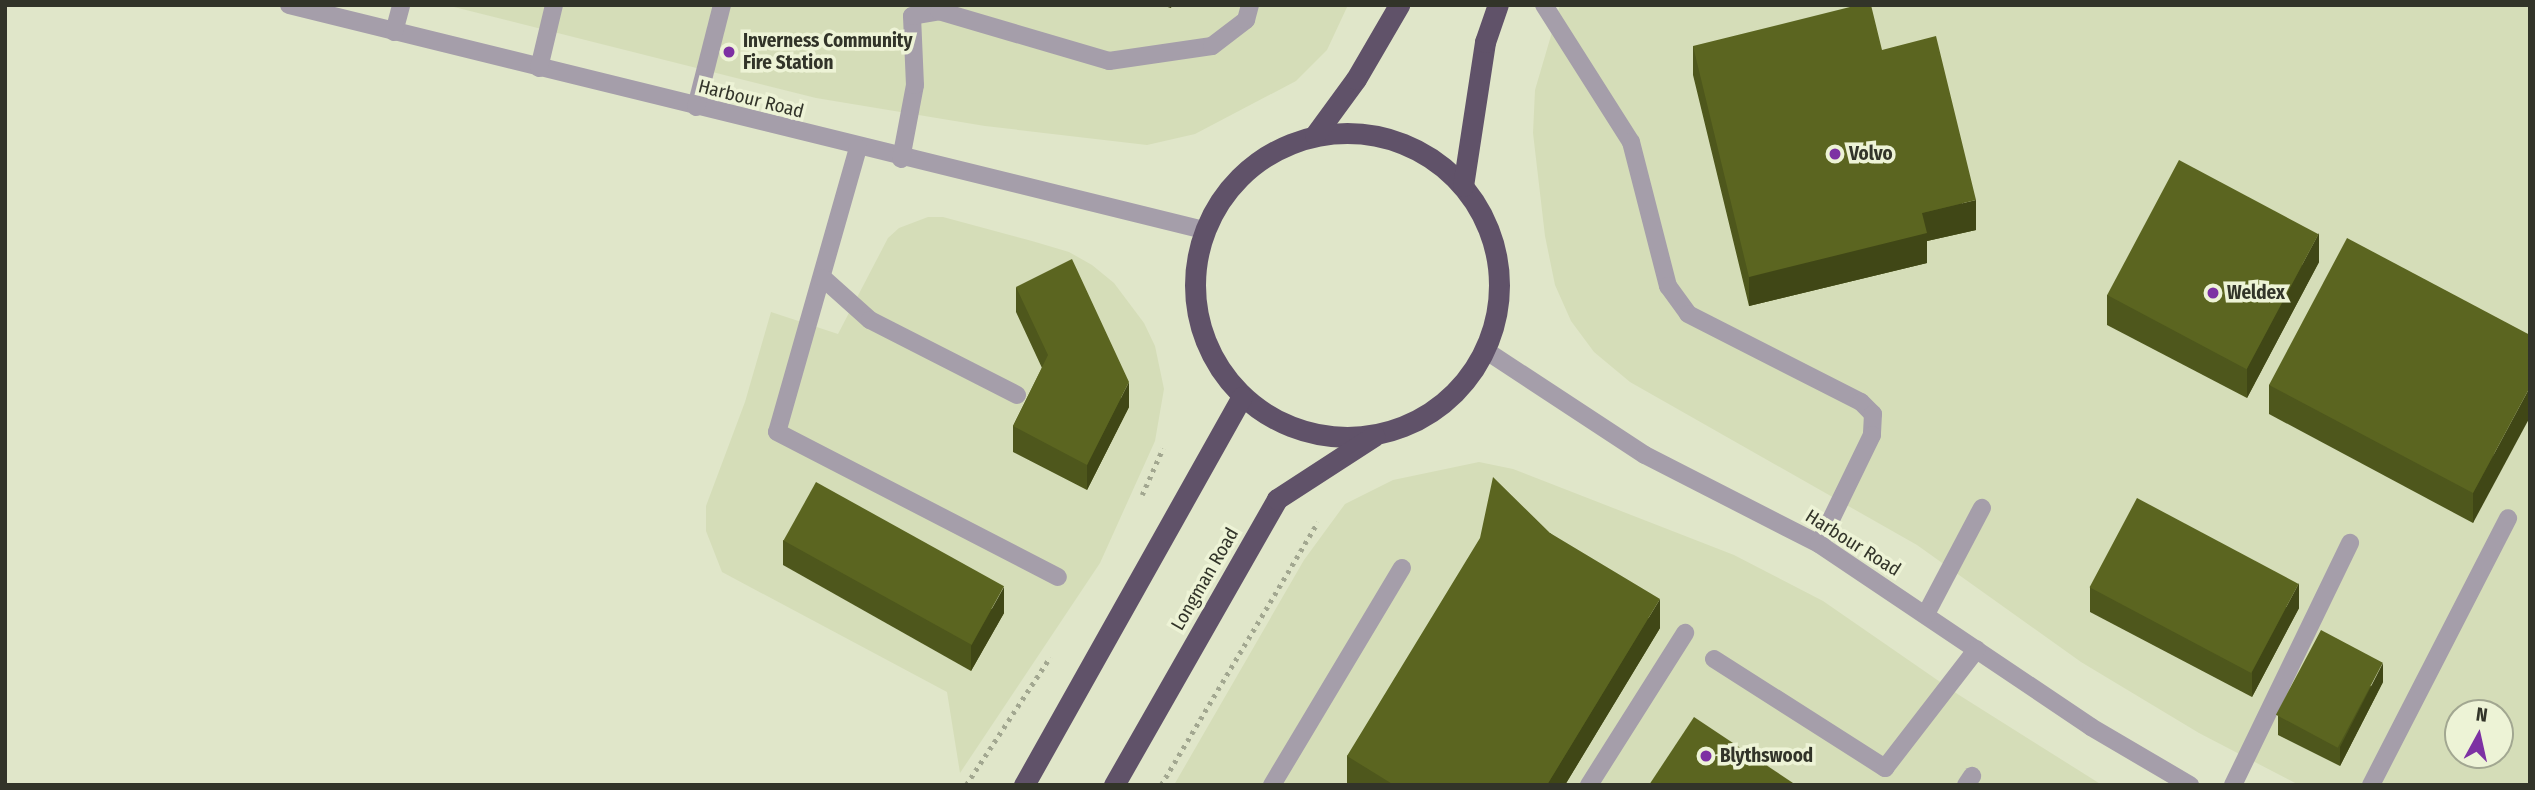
<!DOCTYPE html>
<html>
<head>
<meta charset="utf-8">
<style>
  body { margin:0 }
  #map { position:relative; width:2535px; height:790px; overflow:hidden; background:#e0e6c9; font-family:"Fira Sans Condensed",sans-serif }
  div>[style] { position:absolute }
  [style*='--x'] { left:calc(var(--x)*1px); top:calc(var(--y)*1px); width:calc(var(--w)*1px); rotate:calc(var(--a)*1deg) }
  .built>* { inset:0; background:#d5ddb8 }
  .path>* { height:4.5px; margin-top:-2.25px; transform-origin:0; background:repeating-linear-gradient(90deg,#a2a790 0 3.5px,transparent 0 8.5px) }
  .minor>* { height:18px; margin:-9px; padding:0 9px; transform-origin:9px; border-radius:9px; background:#a59eaa }
  .highway>* { height:21px; margin:-10.5px; padding:0 10.5px; transform-origin:10.5px; border-radius:10.5px; background:#605269 }
  .highway>.ring { margin:-10.5px; padding:0; box-sizing:content-box; background:none; border:21px solid #605269; border-radius:50% }
  .wall>* { inset:0; background:#4e571c }
  .shaded-wall>* { inset:0; background:#404716 }
  .building>* { inset:0; background:#5b6520; transform-origin:0 0 }
  .dots>* { width:19px; height:19px; translate:-50% -50%; box-sizing:border-box; border:4px solid #edf3d6; border-radius:50% }
  span { translate:-50% -50%; white-space:nowrap; text-align:center; line-height:1.15; -webkit-text-stroke:7px #edf3d6; paint-order:stroke }
  .poi-label { font-size:19px; color:#323429; font-weight:700 }
  .left { translate:0 -50%; text-align:left }
  .street-label { font-size:19px; color:#323429 }
  .frame { position:absolute; inset:0; border:7px solid #323429; pointer-events:none }
  .north { position:absolute; left:2444px; top:699px; width:70px; height:70px; box-sizing:border-box; background:#edf3d6; border:2px solid #a2a791; border-radius:50%; rotate:8deg; font-size:19px; font-weight:700; line-height:28px; text-align:center; color:#323429 }
  .north::after { content:''; display:block; margin:auto; width:24px; height:32px; background:#7d31a3; clip-path:polygon(50% 0,100% 100%,50% 72%,0 100%) }
</style>
</head>
<body>
<div id="map">
  <div class="built">
    <div style="clip-path:polygon(446px 5px,1348px 5px,1327px 50px,1296px 81px,1195px 134px,1147px 145px,985px 126px,816px 98px)"></div>
    <div style="clip-path:polygon(evenodd,1560px 5px,2530px 5px,2530px 785px,2299px 785px,2199px 733px,2081px 662px,1917px 545px,1630px 382px,1594px 352px,1571px 321px,1555px 285px,1545px 236px,1533px 133px,1535px 90px,1560px 5px,2458px 713px,2500px 713px,2500px 755px,2458px 755px,2458px 713px)"></div>
    <div style="clip-path:polygon(928px 217px,943px 217px,1032px 241px,1069px 252px,1092px 265px,1114px 283px,1144px 323px,1155px 346px,1164px 389px,1155px 441px,1100px 563px,960px 773px,947px 692px,722px 572px,706px 531px,706px 506px,745px 402px,771px 312px,838px 334px,888px 238px,899px 228px)"></div>
    <div style="clip-path:polygon(1479px 462px,1513px 469px,1734px 555px,1823px 601px,1959px 695px,2102px 785px,1174px 785px,1304px 560px,1345px 504px,1393px 480px)"></div>
  </div>
  <div class="path">
    <div style="--x:1142;--y:495;--w:51;--a:-65.9"></div>
    <div style="--x:966;--y:785;--w:153;--a:-56.7"></div>
    <div style="--x:1161;--y:785;--w:306;--a:-59.2"></div>
  </div>
  <div class="minor">
    <div style="--x:289;--y:5;--w:942;--a:13.82"></div>
    <div style="--x:1544;--y:5;--w:162;--a:57.6"></div>
    <div style="--x:1631;--y:142;--w:149;--a:75.6"></div>
    <div style="--x:1668;--y:286;--w:34;--a:54"></div>
    <div style="--x:1688;--y:314;--w:194;--a:27"></div>
    <div style="--x:1861;--y:402;--w:17;--a:45"></div>
    <div style="--x:1873;--y:414;--w:21;--a:93"></div>
    <div style="--x:1872;--y:435;--w:121;--a:115.9"></div>
    <div style="--x:394;--y:32;--w:28;--a:-75"></div>
    <div style="--x:539;--y:68;--w:65;--a:-76.6"></div>
    <div style="--x:696;--y:107;--w:105;--a:-75.7"></div>
    <div style="--x:858;--y:148;--w:295;--a:105.9"></div>
    <div style="--x:777;--y:432;--w:316;--a:27.3"></div>
    <div style="--x:901;--y:159;--w:75;--a:-79.3"></div>
    <div style="--x:915;--y:85;--w:69;--a:-92.5"></div>
    <div style="--x:912;--y:16;--w:27;--a:-10"></div>
    <div style="--x:939;--y:11;--w:177;--a:16.4"></div>
    <div style="--x:1109;--y:61;--w:104;--a:-8.3"></div>
    <div style="--x:1212;--y:46;--w:43;--a:-37.4"></div>
    <div style="--x:1246;--y:20;--w:16;--a:-75"></div>
    <div style="--x:823;--y:278;--w:63;--a:41.8"></div>
    <div style="--x:870;--y:320;--w:165;--a:27"></div>
    <div style="--x:1485;--y:350;--w:191;--a:33.3"></div>
    <div style="--x:1645;--y:455;--w:195;--a:27.1"></div>
    <div style="--x:1819;--y:544;--w:328;--a:33.9"></div>
    <div style="--x:2091;--y:727;--w:115;--a:30.4"></div>
    <div style="--x:1926;--y:614;--w:120;--a:-62.2"></div>
    <div style="--x:1714;--y:659;--w:203;--a:32.5"></div>
    <div style="--x:1885;--y:768;--w:150;--a:-52.3"></div>
    <div style="--x:1272;--y:785;--w:253;--a:-59.1"></div>
    <div style="--x:1589;--y:785;--w:180;--a:-57.7"></div>
    <div style="--x:1966;--y:785;--w:11;--a:-56"></div>
    <div style="--x:2233;--y:785;--w:269;--a:-64.2"></div>
    <div style="--x:2371;--y:785;--w:300;--a:-62.8"></div>
  </div>
  <div class="highway">
    <div class="ring" style="left:1195px;top:133px;width:283px;height:283px"></div>
    <div style="--x:1315;--y:135;--w:69;--a:-53.8"></div>
    <div style="--x:1356;--y:79;--w:86;--a:-59.8"></div>
    <div style="--x:1463;--y:186;--w:146;--a:-81.3"></div>
    <div style="--x:1485;--y:42;--w:39;--a:-71"></div>
    <div style="--x:1024;--y:785;--w:445;--a:-60.7"></div>
    <div style="--x:1114;--y:785;--w:329;--a:-60.3"></div>
    <div style="--x:1277;--y:499;--w:116;--a:-33"></div>
  </div>
  <div class="wall">
    <div style="clip-path:polygon(1161px 5px,1172px 5px,1171px 8px)"></div>
    <div style="clip-path:polygon(1693px 46px,1882px 50px,1976px 230px,1927px 241px,1927px 263px,1749px 306px,1693px 75px)"></div>
    <div style="clip-path:polygon(2319px 262px,2247px 398px,2107px 325px,2107px 295px)"></div>
    <div style="clip-path:polygon(1016px 287px,1129px 407px,1087px 490px,1013px 452px,1013px 426px,1042px 368px,1016px 312px)"></div>
    <div style="clip-path:polygon(2530px 335px,2473px 523px,2269px 414px,2269px 385px)"></div>
    <div style="clip-path:polygon(1550px 533px,1660px 628px,1565px 785px,1347px 785px,1347px 756px)"></div>
    <div style="clip-path:polygon(783px 540px,1004px 613px,971px 671px,783px 565px)"></div>
    <div style="clip-path:polygon(2090px 587px,2299px 608px,2252px 697px,2090px 612px)"></div>
    <div style="clip-path:polygon(2383px 682px,2340px 766px,2278px 735px,2278px 716px)"></div>
  </div>
  <div class="shaded-wall">
    <div style="clip-path:polygon(1976px 200px,1976px 230px,1927px 241px,1927px 263px,1749px 306px,1749px 277px,1922px 213px)"></div>
    <div style="clip-path:polygon(2319px 233px,2319px 262px,2247px 398px,2247px 368px)"></div>
    <div style="clip-path:polygon(1129px 382px,1129px 407px,1087px 490px,1087px 465px)"></div>
    <div style="clip-path:polygon(2530px 387px,2530px 417px,2473px 523px,2473px 493px)"></div>
    <div style="clip-path:polygon(2299px 583px,2299px 608px,2252px 697px,2252px 672px)"></div>
    <div style="clip-path:polygon(1004px 587px,1004px 613px,971px 671px,971px 646px)"></div>
    <div style="clip-path:polygon(1660px 599px,1660px 628px,1565px 785px,1547px 785px)"></div>
    <div style="clip-path:polygon(2383px 663px,2383px 682px,2340px 766px,2340px 747px)"></div>
  </div>
  <div class="building">
    <div style="clip-path:polygon(1858px 5px,1871px 5px,1882px 50px,1936px 36px,1976px 200px,1922px 213px,1927px 233px,1749px 277px,1693px 46px)"></div>
    <div style="left:2179px;top:160px;width:158px;height:153px;rotate:28deg"></div>
    <div style="clip-path:polygon(2347px 238px,2530px 335px,2530px 387px,2473px 493px,2269px 385px)"></div>
    <div style="clip-path:polygon(1072px 259px,1129px 382px,1087px 465px,1013px 426px,1048px 355px,1016px 287px)"></div>
    <div style="clip-path:polygon(1493px 477px,1550px 533px,1660px 599px,1547px 785px,1394px 785px,1347px 756px,1480px 538px)"></div>
    <div style="left:816px;top:482px;width:215px;height:67px;rotate:29deg"></div>
    <div style="left:2137px;top:498px;width:183px;height:101px;rotate:28deg"></div>
    <div style="left:2321px;top:630px;width:70px;height:96px;rotate:28deg"></div>
    <div style="clip-path:polygon(1694px 717px,1796px 785px,1649px 785px)"></div>
  </div>
  <div class="dots">
    <div style="left:729px;top:52px;background:#7d31a3"></div>
    <div style="left:1835px;top:154px;background:#7d31a3"></div>
    <div style="left:2213px;top:293px;background:#7d31a3"></div>
    <div style="left:1706px;top:756px;background:#7d31a3"></div>
  </div>
  <div class="poi-label">
    <span class="left" style="left:743px;top:52px">Inverness Community<br>Fire Station</span>
    <span class="left" style="left:1849px;top:154px">Volvo</span>
    <span class="left" style="left:2227px;top:293px">Weldex</span>
    <span class="left" style="left:1720px;top:756px">Blythswood</span>
  </div>
  <div class="street-label">
    <span style="left:751px;top:99px;rotate:14deg">Harbour Road</span>
    <span style="left:1853px;top:543px;rotate:32deg">Harbour Road</span>
    <span style="left:1205px;top:579px;rotate:-60deg">Longman Road</span>
  </div>
  <div class="frame"></div>
  <div class="north">N</div>
</div>
</body>
</html>
